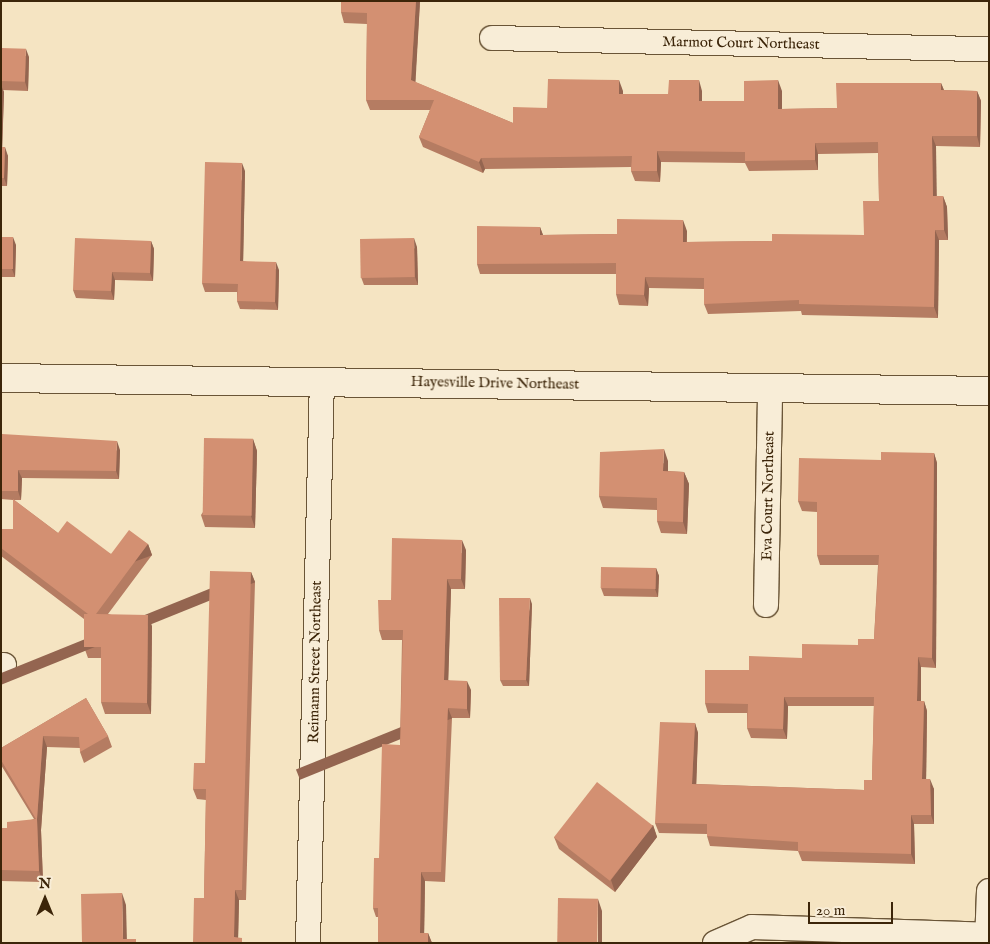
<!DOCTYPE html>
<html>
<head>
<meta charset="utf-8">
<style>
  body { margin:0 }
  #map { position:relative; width:990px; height:944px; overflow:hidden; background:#f5e4c2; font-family:"IM FELL English",serif }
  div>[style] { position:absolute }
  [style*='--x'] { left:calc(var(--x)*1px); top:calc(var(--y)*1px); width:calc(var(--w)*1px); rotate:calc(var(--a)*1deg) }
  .roads { filter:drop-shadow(1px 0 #6a5537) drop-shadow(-1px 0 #6a5537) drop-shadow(0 1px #6a5537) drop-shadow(0 -1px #6a5537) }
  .street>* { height:24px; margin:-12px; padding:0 12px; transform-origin:12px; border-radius:12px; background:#f8edd7 }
  .secondary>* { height:28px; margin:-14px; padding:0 14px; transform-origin:14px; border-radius:14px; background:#f8edd7 }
  .wall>* { inset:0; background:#b57c62 }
  .shaded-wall>* { inset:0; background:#946550; transform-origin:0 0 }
  .building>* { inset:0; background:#d39072; transform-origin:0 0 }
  span { translate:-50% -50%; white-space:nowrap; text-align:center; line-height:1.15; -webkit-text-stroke:4.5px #f8edd7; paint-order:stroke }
  .street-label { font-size:15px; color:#3c2509 }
  .frame { position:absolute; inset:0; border:2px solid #3c2509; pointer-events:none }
  .north { position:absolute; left:20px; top:874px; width:50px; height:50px; -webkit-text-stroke:4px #f8edd7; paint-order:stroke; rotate:0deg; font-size:14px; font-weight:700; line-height:20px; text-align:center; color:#3c2509 }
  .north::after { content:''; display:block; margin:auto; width:18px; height:22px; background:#3c2509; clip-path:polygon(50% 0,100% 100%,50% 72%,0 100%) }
  .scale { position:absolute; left:808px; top:902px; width:85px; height:22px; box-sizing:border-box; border:2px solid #3c2509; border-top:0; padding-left:6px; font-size:15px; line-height:18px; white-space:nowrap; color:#3c2509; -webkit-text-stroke:4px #f8edd7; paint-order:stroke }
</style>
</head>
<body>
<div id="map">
  <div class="roads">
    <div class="street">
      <div style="--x:492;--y:38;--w:497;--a:1.3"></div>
      <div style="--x:766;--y:605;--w:218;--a:-88.9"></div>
      <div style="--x:1;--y:665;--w:3;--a:0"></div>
      <div style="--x:308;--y:943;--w:563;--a:-88.58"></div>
      <div style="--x:715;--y:943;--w:40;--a:-23.4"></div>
      <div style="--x:752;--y:927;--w:235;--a:1.9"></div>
      <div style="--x:987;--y:943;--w:52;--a:-87.8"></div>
    </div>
    <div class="secondary">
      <div style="--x:1;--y:378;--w:988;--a:0.75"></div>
    </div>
  </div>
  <div class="wall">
    <div style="clip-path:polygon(420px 1px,415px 82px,513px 123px,547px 108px,623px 91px,623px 94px,668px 94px,702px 91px,702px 101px,744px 101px,782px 91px,782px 109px,837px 108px,941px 83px,944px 90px,977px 91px,981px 101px,980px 147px,936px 146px,936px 196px,943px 196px,947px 207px,948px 240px,939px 240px,938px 318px,802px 315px,801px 311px,708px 314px,704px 304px,704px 289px,649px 288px,648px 306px,619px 305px,616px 294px,616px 274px,480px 274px,477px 264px,540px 227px,543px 235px,617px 234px,687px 231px,687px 242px,772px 241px,864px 235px,879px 201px,878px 153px,818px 154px,818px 170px,749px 171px,745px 163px,661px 162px,660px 182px,635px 181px,631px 171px,631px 167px,485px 169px,483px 173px,423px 147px,419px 137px,430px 110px,370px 110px,366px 100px,367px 24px,344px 23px,341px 12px)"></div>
    <div style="clip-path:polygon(1px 48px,29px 57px,28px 91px,3px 90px,4px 92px,2px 147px,8px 156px,7px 186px,1px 186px)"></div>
    <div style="clip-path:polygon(245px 171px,243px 261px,279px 270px,278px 310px,240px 309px,237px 301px,237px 292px,205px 292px,202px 283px)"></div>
    <div style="clip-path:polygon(1px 237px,16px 245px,15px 277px,1px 277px)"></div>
    <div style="clip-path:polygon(151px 241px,154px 249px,153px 281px,115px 280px,114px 300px,76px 298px,73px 290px)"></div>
    <div style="clip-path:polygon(417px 247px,418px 285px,364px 285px,361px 277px)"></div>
    <div style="clip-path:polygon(253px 439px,257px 451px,255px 528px,205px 527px,201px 515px)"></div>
    <div style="clip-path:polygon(120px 450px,119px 479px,22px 478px,21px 500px,14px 500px,58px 533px,111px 554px,148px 544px,152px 555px,108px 614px,152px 626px,151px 714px,105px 714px,101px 702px,101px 658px,88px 658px,84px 647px,84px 619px,1px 556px,1px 529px,13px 529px,13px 500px,1px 499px,1px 465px)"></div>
    <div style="clip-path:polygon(934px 453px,937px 463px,936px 668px,921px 667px,921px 701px,924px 701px,927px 711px,926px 779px,934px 789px,934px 824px,914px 824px,915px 864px,802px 861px,798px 851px,710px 846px,707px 836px,707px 834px,659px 833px,655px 823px,695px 723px,698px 733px,696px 784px,864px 790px,872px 780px,874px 706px,788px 706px,787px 739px,751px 738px,747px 728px,747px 713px,708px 713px,705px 703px,749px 670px,858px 645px,874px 639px,878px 565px,820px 565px,817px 555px,817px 512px,802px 511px,798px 501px,881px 460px)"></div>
    <div style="clip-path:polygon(668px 461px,668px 471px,684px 472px,689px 484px,687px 534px,661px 533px,657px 521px,657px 510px,603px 508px,599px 496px)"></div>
    <div style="clip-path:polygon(466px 550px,465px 589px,451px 589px,448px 680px,471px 690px,470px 718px,452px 718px,445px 882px,425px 881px,424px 933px,428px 933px,432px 943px,378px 943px,378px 917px,376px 917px,373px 908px,379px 858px,400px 745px,402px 640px,382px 640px,379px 630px,391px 600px)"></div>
    <div style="clip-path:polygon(656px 568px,659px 576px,658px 597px,604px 596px,601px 588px)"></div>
    <div style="clip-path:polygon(251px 572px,255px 582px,246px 900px,239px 900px,238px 937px,193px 943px,204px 898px,206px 800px,197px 799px,193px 789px,205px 763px)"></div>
    <div style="clip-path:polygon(532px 604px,529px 686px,503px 686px,500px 680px)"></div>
    <div style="clip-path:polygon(86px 698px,108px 736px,112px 747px,84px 763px,80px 752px,80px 748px,47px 747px,41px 830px,43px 882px,1px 881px,1px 828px,7px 828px,34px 819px,1px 765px,1px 748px)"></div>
    <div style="clip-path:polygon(653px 825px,657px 837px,615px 892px,559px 849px,554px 837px)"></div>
  </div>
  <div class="shaded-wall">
    <div style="clip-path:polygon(416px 1px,420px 1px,415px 91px,411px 80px)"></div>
    <div style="clip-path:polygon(26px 49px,29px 57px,28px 91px,25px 82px)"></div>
    <div style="clip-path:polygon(619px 80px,623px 91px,623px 105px,619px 94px)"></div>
    <div style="clip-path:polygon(699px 80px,702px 91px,702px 111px,699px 101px)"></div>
    <div style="clip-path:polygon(778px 80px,782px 91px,782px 119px,778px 109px)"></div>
    <div style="clip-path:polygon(941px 83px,945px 93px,941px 90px)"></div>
    <div style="clip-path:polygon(1px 85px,4px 92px,2px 155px,1px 153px)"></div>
    <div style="clip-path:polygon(977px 91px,981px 101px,980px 147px,977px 136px)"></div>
    <div style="clip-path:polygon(932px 136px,936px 146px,937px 207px,933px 196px)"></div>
    <div style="clip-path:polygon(815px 143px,818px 154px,818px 170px,815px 160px)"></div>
    <div style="clip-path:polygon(5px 147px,8px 156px,7px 186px,4px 178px)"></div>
    <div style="clip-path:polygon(657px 151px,661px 162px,660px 182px,657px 171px)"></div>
    <div style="clip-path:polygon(481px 158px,485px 169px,483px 173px,479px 162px)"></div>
    <div style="clip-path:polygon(242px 163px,245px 171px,243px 269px,240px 261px)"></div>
    <div style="clip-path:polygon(943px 196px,947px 207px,948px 240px,944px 230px)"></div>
    <div style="clip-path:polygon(683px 220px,687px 231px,686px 252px,683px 242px)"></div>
    <div style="clip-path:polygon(540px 227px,544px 238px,540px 235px)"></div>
    <div style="clip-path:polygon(935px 230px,939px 240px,938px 318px,934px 307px)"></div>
    <div style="clip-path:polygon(13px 237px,16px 245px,15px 277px,12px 269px)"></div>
    <div style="clip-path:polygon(414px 238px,417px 247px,418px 285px,415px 277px)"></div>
    <div style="clip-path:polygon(151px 241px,154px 249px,153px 281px,150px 273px)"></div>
    <div style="clip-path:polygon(276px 262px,279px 270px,278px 310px,275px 302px)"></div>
    <div style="clip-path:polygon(112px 272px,115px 280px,114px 300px,111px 291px)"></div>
    <div style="clip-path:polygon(645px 277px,649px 288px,648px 306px,644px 295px)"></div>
    <div style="clip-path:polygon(253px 439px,257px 451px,255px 528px,251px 516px)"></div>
    <div style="clip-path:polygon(117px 441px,120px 450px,119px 479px,116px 471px)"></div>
    <div style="clip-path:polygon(664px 449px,668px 461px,668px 483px,663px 471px)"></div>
    <div style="clip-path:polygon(934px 453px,937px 463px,936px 668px,932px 658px)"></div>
    <div style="clip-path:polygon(18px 470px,22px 478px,21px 500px,18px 491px)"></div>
    <div style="clip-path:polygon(684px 472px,689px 484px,687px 534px,683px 522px)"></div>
    <div style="clip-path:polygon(462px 540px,466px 550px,465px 589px,461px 579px)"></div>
    <div style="left:148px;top:544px;width:12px;height:87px;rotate:70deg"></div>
    <div style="clip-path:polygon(656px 568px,659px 576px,658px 597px,655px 589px)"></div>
    <div style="left:251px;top:572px;width:11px;height:318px;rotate:68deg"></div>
    <div style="clip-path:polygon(447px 579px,451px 589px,448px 690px,444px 680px)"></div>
    <div style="clip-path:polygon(530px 598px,532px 604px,529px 686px,526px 680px)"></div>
    <div style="clip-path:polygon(148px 615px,152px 626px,151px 714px,147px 703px)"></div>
    <div style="clip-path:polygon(918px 657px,921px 667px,921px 711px,917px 701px)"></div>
    <div style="clip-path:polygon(467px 681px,471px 690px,470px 718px,467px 709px)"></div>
    <div style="clip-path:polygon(784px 697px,788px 706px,787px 739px,783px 729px)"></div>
    <div style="clip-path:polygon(924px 701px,927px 711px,926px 789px,922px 779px)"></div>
    <div style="left:448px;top:708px;width:11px;height:164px;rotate:68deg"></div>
    <div style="clip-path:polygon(695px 723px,698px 733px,696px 794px,692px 784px)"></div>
    <div style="clip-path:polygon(43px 736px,47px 747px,41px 830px,43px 882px,39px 871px,37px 819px)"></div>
    <div style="clip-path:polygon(930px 779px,934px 789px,934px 824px,931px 815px)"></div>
    <div style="clip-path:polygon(911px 815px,914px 824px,915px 864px,911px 854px)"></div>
    <div style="clip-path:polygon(653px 825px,657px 837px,615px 892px,611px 880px)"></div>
    <div style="clip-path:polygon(421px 872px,425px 881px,424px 943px,420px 933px)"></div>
    <div style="clip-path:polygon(235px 890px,239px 900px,238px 943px,234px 937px)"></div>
    <div style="clip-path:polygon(122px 893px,126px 905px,127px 943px,123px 939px)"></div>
    <div style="clip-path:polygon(598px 899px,602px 911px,602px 943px,598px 943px)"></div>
    <div style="clip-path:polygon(428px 933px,432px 943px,428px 943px)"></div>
  </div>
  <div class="building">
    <div style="clip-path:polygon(341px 1px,416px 1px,411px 80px,513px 123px,513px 107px,547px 108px,548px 79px,619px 80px,619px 94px,668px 94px,669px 80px,699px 80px,699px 101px,744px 101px,744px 81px,778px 80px,778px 109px,837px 108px,836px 83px,941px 83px,941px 90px,977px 91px,977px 136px,932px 136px,933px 196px,943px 196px,944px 230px,935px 230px,934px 307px,799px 304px,799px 300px,704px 304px,704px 278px,645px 277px,644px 295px,616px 294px,616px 263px,477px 264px,477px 226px,540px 227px,540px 235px,617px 234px,617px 219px,683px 220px,683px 242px,772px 241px,772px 234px,864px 235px,863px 201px,879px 201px,878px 142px,815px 143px,815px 160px,745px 161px,745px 152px,657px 151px,657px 171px,631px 171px,632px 156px,481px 158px,479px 162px,419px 137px,434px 100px,366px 100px,367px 13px,341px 12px)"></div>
    <div style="left:1px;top:48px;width:25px;height:33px;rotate:2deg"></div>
    <div style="clip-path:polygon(1px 147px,5px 147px,4px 178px,1px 178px)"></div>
    <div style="clip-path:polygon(205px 162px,242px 163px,240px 261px,276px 262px,275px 302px,237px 301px,238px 284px,202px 283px)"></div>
    <div style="left:1px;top:237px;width:12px;height:32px"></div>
    <div style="clip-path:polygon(75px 238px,151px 241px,150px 273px,112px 272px,111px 291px,73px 290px)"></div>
    <div style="left:414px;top:238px;width:39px;height:54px;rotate:89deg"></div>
    <div style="clip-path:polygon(2px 434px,117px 441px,116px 471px,18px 470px,18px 491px,1px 491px)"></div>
    <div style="left:204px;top:438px;width:49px;height:77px;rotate:1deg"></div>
    <div style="clip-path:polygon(664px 449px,663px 471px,684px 472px,683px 522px,657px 521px,657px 498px,599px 496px,600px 452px)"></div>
    <div style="clip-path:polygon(881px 452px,934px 453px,932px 658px,918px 657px,917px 701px,924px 701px,922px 779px,930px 779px,931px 815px,911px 815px,911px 854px,798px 851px,798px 842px,707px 836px,707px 824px,655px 823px,660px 722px,695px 723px,692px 784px,864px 790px,864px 780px,872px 780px,874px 697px,784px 697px,783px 729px,747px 728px,748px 704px,705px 703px,705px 670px,749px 670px,749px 656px,802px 658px,802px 644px,858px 645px,858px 639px,874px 639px,879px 555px,817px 555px,817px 502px,798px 501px,799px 458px,881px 460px)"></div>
    <div style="clip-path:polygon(13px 499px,58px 533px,67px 521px,111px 554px,129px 530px,148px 544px,96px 614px,148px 615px,147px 703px,101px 702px,101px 647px,84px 647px,84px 614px,88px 614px,1px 548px,1px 529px,13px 529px)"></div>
    <div style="clip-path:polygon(392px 538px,462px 540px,461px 579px,447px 579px,444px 680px,467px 681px,467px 709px,448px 708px,441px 872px,421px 872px,420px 933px,428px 933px,428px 943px,378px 943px,378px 908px,373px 908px,374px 858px,379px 858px,382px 744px,400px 745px,403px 630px,379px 630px,378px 600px,391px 600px)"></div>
    <div style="left:601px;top:567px;width:55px;height:21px;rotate:1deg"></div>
    <div style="clip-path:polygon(210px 571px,251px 572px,242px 890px,235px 890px,234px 937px,242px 938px,242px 943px,193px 943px,194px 898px,204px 898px,206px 789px,193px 789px,194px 763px,205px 763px)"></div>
    <div style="clip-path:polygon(499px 598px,530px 598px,526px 680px,500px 680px)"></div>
    <div style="clip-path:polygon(86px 698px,108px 736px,80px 752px,79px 737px,43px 736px,37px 819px,39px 871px,1px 870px,1px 828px,7px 828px,7px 822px,36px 819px,1px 760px,1px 748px)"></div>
    <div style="left:597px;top:782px;width:71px;height:70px;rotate:38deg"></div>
    <div style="clip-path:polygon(122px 893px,123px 939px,136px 939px,136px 943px,82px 943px,81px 894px)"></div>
    <div style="left:558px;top:898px;width:40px;height:45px;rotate:1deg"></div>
  </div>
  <div class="street-label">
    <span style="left:741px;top:43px;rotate:1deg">Marmot Court Northeast</span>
    <span style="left:495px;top:383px;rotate:1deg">Hayesville Drive Northeast</span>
    <span style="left:768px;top:496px;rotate:-89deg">Eva Court Northeast</span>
    <span style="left:315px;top:662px;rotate:-89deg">Reimann Street Northeast</span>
  </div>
  <div class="frame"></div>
  <div class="north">N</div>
  <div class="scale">20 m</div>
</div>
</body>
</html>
